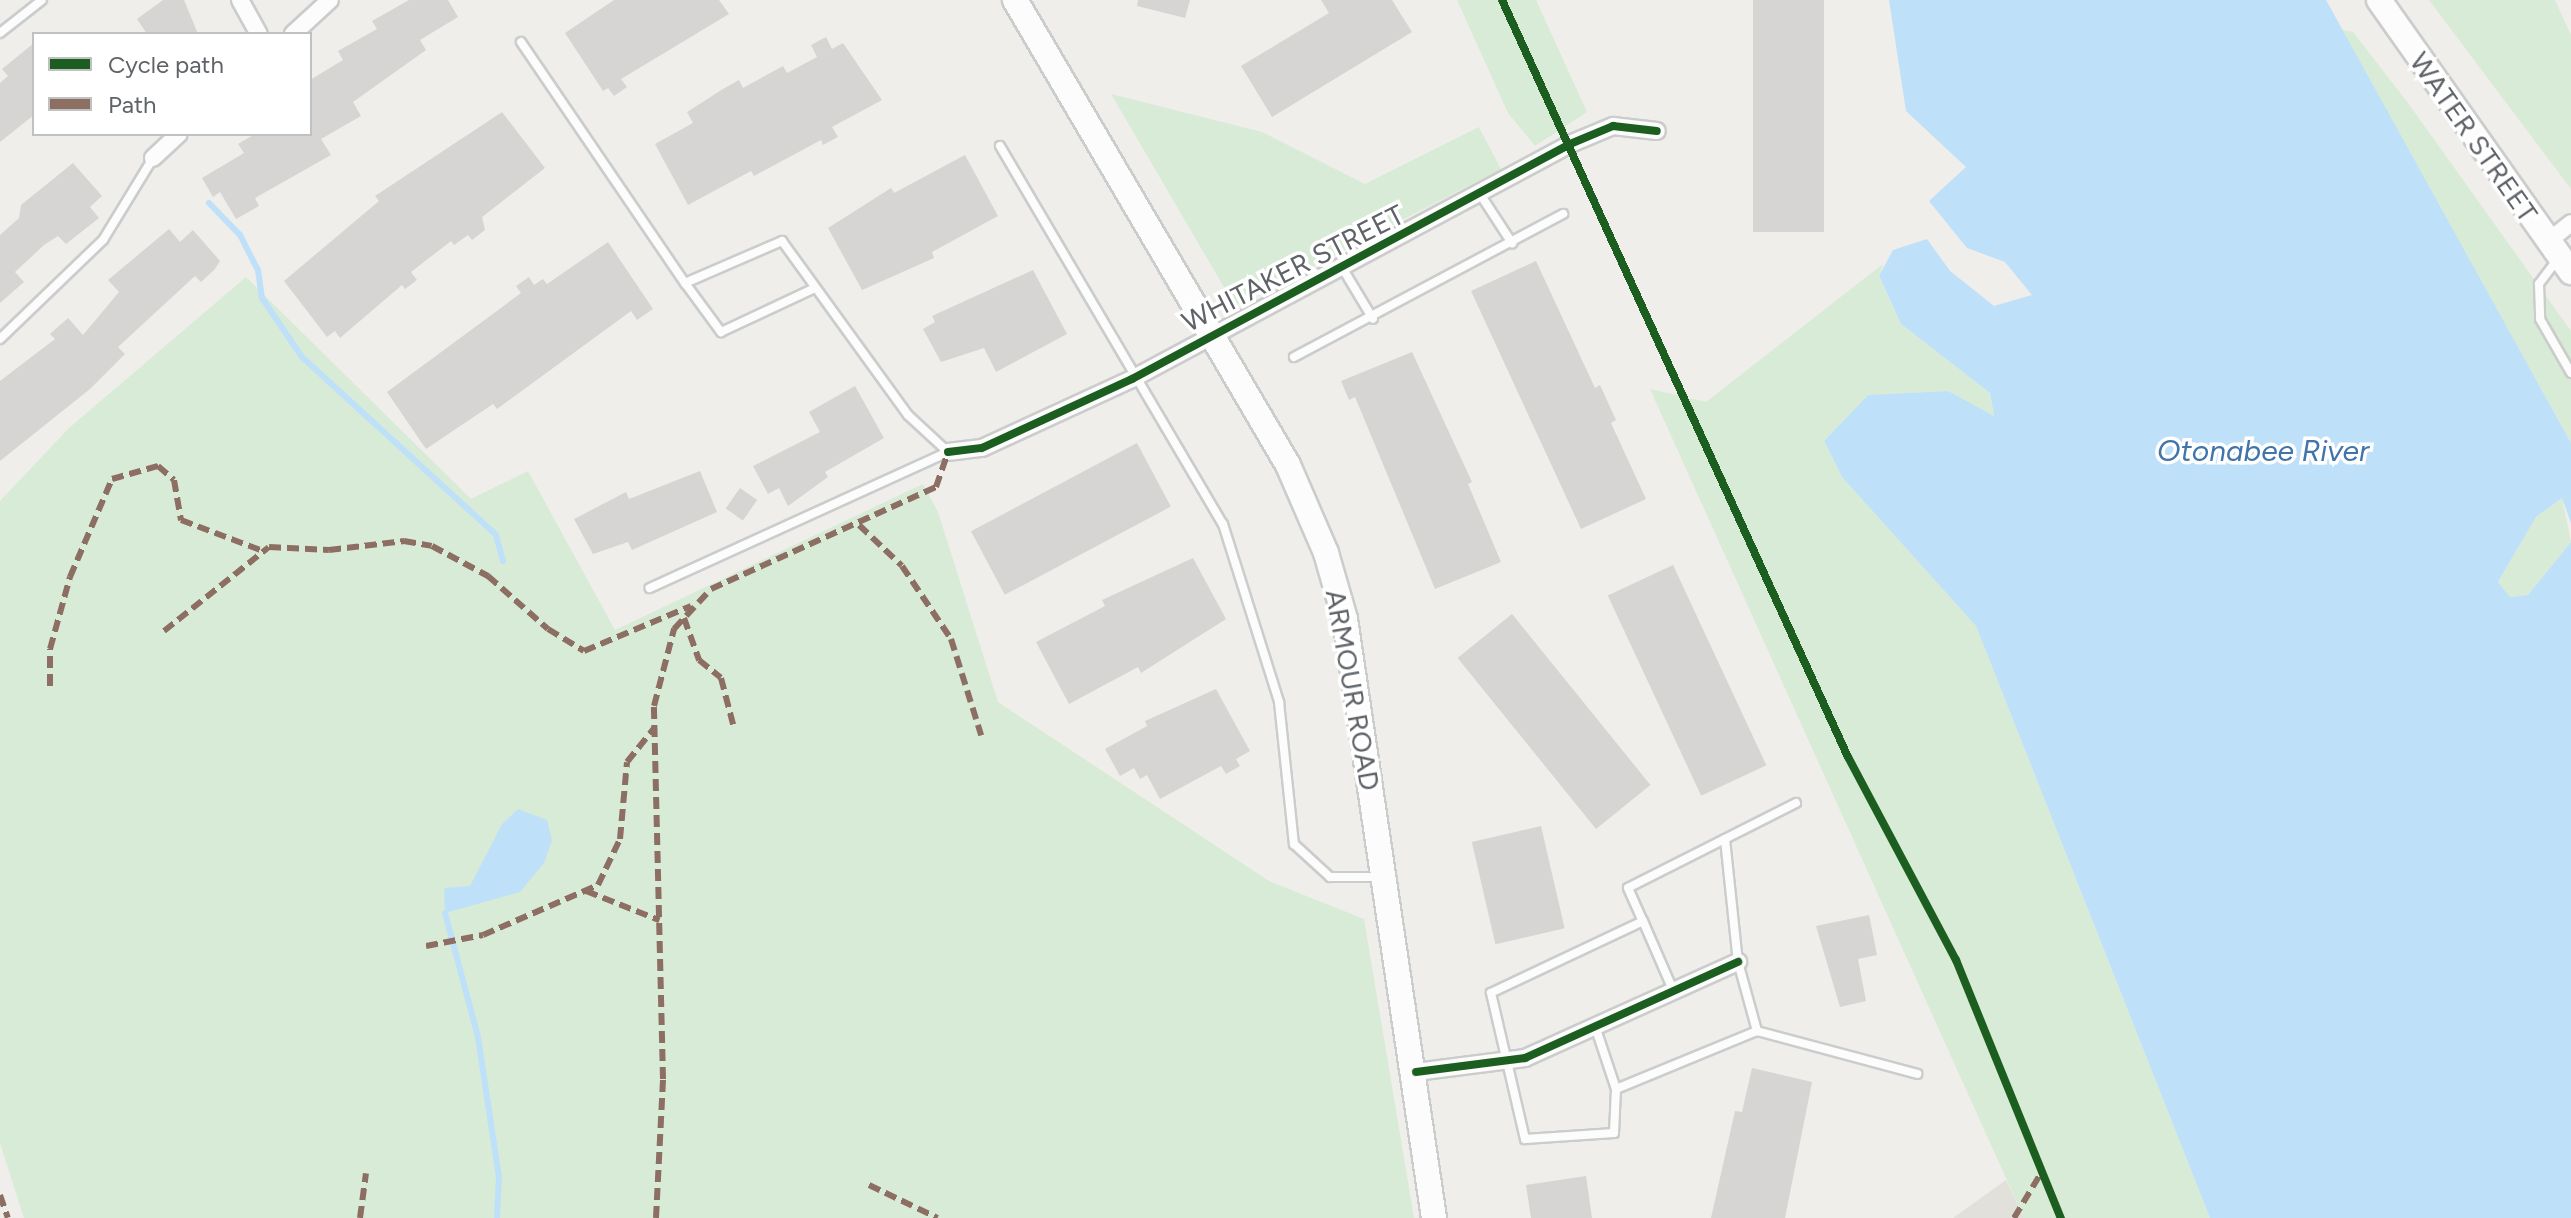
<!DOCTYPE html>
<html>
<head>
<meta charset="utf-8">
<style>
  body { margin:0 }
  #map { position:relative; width:2571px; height:1218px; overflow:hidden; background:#efeeea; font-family:Figtree,sans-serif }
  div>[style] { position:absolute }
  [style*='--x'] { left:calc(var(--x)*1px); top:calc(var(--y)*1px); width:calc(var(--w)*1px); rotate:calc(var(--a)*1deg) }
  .education>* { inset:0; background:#e2e0da }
  .green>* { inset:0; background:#d8ebd6 }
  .water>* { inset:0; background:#bfe0f9 }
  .stream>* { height:6px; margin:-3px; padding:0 3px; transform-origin:3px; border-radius:3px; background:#bfe0f9 }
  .building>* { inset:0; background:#d6d5d3; transform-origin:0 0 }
  .roads { filter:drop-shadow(2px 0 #cbcccc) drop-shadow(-2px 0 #cbcccc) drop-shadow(0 2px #cbcccc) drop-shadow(0 -2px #cbcccc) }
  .service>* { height:8px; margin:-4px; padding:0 4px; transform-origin:4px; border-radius:4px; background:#fdfcfc }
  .minor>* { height:16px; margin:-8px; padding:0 8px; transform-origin:8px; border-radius:8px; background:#fdfcfc }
  .secondary>* { height:24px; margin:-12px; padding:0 12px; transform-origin:12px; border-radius:12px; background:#fdfcfc }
  .quiet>* { height:6px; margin-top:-3px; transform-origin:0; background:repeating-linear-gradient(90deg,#8d6e63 0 12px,transparent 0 18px) }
  .cycleway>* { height:8px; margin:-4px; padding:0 4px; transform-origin:4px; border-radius:4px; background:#1b5e20 }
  span { translate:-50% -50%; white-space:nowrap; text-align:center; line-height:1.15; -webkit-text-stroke:7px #fff; paint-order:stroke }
  .street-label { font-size:28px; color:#5f6368 }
  .water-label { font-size:30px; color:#4174aa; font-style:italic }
  .legend { position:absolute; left:32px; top:32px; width:280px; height:104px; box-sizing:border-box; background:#fff; border:2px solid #bfc1c3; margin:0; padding:10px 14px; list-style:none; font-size:24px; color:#5f6368 }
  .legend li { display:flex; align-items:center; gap:16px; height:40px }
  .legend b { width:40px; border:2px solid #bfc1c3 }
</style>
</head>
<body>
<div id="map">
  <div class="education">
    <div style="clip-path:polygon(2006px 1180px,2024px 1218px,1953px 1218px)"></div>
  </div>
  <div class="green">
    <div style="clip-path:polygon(1457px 0,1536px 0,1587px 112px,1535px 146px,1508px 113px)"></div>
    <div style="clip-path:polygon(2429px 0,2555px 0,2571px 35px,2571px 189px)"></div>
    <div style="clip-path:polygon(2342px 30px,2353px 32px,2408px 103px,2571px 331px,2571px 443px)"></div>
    <div style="clip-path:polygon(1111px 94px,1262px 132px,1365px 184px,1479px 127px,1501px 169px,1235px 306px)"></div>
    <div style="clip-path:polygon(1883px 264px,1879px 277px,1901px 324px,1990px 393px,1994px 417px,1948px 391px,1868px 395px,1824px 441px,1842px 477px,1976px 626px,2210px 1218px,2024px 1218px,1650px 389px,1706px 402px)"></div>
    <div style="clip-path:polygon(246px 277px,471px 499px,528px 471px,615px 630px,923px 484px,938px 512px,998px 702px,1269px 881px,1364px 919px,1414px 1218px,24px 1218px,0 1143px,0 501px,69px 428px)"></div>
    <div style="clip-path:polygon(2562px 498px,2571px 542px,2528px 595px,2510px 597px,2498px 582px,2536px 517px)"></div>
  </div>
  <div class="water">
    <div style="clip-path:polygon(1889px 0,2326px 0,2571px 443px,2571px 523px,2562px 498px,2536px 517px,2498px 582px,2510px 597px,2528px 595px,2571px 542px,2571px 1218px,2210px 1218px,1976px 626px,1842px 477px,1824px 441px,1868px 395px,1948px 391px,1994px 416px,1990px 393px,1901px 324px,1879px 276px,1893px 250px,1927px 239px,1950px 271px,1994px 306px,2032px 295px,2005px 262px,1967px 248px,1929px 201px,1966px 167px,1906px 111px)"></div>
    <div style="clip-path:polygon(518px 809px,547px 820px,552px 840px,544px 863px,520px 892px,445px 913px,444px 888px,470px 886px,502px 824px)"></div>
  </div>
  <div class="stream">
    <div style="--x:209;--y:203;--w:45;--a:45.9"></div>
    <div style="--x:240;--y:235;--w:39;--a:63"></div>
    <div style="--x:258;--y:270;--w:28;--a:82"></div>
    <div style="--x:262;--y:298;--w:71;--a:55.9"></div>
    <div style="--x:302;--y:357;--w:263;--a:42.5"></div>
    <div style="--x:496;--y:535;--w:27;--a:75"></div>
    <div style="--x:445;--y:913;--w:128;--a:75.1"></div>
    <div style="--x:478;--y:1037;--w:142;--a:81.5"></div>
    <div style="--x:499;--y:1177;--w:41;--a:92.8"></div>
  </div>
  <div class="building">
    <div style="clip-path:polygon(163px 0,184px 0,198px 34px,147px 34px,137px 19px)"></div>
    <div style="clip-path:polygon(409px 0,448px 0,458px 17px,420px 40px,426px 50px,353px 102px,361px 116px,321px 139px,331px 155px,255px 198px,259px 206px,236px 219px,220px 192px,213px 197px,202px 178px,244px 153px,238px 144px,255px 134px,310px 134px,310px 80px,343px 60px,338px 51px,377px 29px,372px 21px)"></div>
    <div style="clip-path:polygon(614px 0,719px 0,729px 14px,621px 79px,627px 87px,614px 96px,608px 88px,603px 91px,565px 33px)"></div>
    <div style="clip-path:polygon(1138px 0,1190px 0,1185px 18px,1137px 6px)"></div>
    <div style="clip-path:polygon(1321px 0,1392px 0,1412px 32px,1272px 117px,1241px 66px,1329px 13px)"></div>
    <div style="left:1753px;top:0;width:71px;height:232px"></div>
    <div style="clip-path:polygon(826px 37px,832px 49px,843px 43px,882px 100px,832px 127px,838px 137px,823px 145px,821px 140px,754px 176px,751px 171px,688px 205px,655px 144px,693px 123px,687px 112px,723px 89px,739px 80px,743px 88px,783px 66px,787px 73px,817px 57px,811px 45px)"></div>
    <div style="clip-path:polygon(34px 43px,34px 115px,0 142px,0 83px,8px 76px,2px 69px)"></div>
    <div style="clip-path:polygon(502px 112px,545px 168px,482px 217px,485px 230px,472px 240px,468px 235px,454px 245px,451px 241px,411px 272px,417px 280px,405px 289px,402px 285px,340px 338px,335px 331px,327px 337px,284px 281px,379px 201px,375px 196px)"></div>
    <div style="clip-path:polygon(965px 155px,998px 216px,932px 252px,934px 258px,862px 290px,828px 228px,891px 188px,894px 193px)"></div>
    <div style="clip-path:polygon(73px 163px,102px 196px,90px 207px,99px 218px,66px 244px,58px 236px,44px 245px,15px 272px,24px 282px,0 303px,0 235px,19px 218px,21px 205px)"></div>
    <div style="clip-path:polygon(169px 229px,180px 242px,193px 230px,220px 261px,215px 269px,201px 282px,195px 276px,118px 347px,125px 354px,90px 389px,0 461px,0 381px,55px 339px,50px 334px,68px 318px,83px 335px,119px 292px,108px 280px)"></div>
    <div style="clip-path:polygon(608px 242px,653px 309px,637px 320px,631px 311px,497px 409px,493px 404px,426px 449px,387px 392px,521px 293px,516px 286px,529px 277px,534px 285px,543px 279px,547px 284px)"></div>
    <div style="clip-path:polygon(1536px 261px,1595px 388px,1600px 385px,1616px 420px,1611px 423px,1646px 499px,1581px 529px,1471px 291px)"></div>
    <div style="clip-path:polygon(1033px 270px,1067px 334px,996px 372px,984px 348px,941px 362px,923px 329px,935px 322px,932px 316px)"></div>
    <div style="clip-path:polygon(1412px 352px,1472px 482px,1468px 484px,1501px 562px,1435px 589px,1355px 397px,1349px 400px,1341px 381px)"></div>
    <div style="clip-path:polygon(855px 386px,884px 438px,825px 472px,828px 477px,788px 506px,779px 488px,768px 494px,753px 466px,820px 432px,809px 412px)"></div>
    <div style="left:1137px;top:443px;width:72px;height:188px;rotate:62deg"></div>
    <div style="clip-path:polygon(700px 471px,717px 512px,632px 550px,628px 542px,593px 554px,574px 519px,626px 492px,629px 499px)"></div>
    <div style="left:740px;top:488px;width:21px;height:25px;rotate:35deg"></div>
    <div style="clip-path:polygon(1193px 558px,1226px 619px,1141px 673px,1138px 667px,1069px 704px,1036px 642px,1105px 606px,1102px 600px)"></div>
    <div style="left:1673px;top:565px;width:221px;height:72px;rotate:65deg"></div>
    <div style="left:1512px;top:614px;width:220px;height:70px;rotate:51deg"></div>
    <div style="clip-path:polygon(1216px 689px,1250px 751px,1236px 759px,1240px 766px,1226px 774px,1221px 766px,1160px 799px,1147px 775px,1140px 779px,1134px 768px,1120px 776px,1105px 749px,1147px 726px,1145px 721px)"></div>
    <div style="left:1541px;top:826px;width:105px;height:71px;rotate:77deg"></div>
    <div style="clip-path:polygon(1869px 915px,1877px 955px,1858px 959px,1866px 1001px,1840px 1007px,1816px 926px)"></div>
    <div style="clip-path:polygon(1752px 1068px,1812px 1082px,1785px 1218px,1711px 1218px,1735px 1111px,1742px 1112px)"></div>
    <div style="clip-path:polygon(1586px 1176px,1592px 1218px,1531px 1218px,1526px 1185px)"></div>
  </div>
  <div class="roads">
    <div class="service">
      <div style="--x:0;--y:33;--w:53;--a:-38.2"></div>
      <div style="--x:521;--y:42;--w:292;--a:55.8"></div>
      <div style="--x:685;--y:283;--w:106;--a:-23.4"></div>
      <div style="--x:782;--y:241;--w:215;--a:54.1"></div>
      <div style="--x:908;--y:415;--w:54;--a:42.8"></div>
      <div style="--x:948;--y:452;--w:328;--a:155.5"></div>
      <div style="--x:1000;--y:146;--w:439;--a:59.5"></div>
      <div style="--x:1223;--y:524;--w:187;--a:72.5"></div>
      <div style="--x:1279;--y:702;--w:143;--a:84"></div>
      <div style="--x:1294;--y:844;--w:49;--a:42.5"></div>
      <div style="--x:1330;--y:877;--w:50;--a:0"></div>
      <div style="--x:1480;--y:194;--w:59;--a:56.9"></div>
      <div style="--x:2557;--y:260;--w:30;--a:127"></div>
      <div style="--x:2539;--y:284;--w:35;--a:88"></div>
      <div style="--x:2540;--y:319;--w:62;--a:60.1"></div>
      <div style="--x:1343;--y:269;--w:58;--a:59"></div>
      <div style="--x:685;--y:283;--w:61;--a:53.7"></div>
      <div style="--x:721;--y:332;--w:104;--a:-25.1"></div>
      <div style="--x:0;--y:339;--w:143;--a:-43.9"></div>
      <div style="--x:103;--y:240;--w:96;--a:-58.6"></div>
      <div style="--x:1294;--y:357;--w:305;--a:-28"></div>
      <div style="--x:1796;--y:803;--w:188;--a:153.2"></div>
      <div style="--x:1628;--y:888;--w:36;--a:66"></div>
      <div style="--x:1643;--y:921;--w:168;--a:154.7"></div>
      <div style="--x:1491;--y:993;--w:150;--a:76.9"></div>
      <div style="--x:1525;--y:1139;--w:89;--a:-3.9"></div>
      <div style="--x:1614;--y:1133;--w:44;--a:-87.4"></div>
      <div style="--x:1616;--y:1089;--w:152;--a:-22.4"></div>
      <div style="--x:1757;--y:1031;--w:166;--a:15"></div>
      <div style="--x:1725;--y:839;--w:124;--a:84"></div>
      <div style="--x:1738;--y:962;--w:72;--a:74.6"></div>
      <div style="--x:1643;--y:921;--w:75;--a:66.5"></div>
      <div style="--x:1595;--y:1026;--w:66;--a:71.6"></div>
    </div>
    <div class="minor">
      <div style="--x:240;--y:0;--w:39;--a:61"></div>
      <div style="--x:293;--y:34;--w:50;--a:-42.6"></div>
      <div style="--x:153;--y:158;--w:35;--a:-43"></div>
      <div style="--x:2547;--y:242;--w:31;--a:-38"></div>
      <div style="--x:948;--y:452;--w:34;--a:-7"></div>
      <div style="--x:982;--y:448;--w:165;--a:-24.7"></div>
      <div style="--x:1132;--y:379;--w:497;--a:-28.2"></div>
      <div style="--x:1570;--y:144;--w:47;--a:-22.7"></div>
      <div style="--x:1613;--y:126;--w:44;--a:6.5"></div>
      <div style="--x:1416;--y:1072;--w:110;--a:-7.3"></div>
      <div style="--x:1525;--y:1058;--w:234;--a:-24.3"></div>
    </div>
    <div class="secondary">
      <div style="--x:1015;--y:0;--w:539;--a:59.58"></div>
      <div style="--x:1288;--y:465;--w:96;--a:66.6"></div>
      <div style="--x:1326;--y:553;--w:69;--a:73.9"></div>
      <div style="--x:1345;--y:619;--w:606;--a:81.55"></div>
      <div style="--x:2379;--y:0;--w:333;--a:54.8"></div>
    </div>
  </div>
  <div class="quiet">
    <div style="--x:859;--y:525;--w:59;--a:43.6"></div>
    <div style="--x:902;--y:566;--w:88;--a:56.1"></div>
    <div style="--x:951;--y:639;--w:101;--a:72.6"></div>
    <div style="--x:684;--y:618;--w:45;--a:70.3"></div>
    <div style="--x:699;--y:660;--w:28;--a:39"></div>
    <div style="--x:721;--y:678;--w:48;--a:75.4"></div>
    <div style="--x:164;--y:631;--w:134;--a:-38.7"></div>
    <div style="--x:269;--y:547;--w:60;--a:2.9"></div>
    <div style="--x:329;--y:550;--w:76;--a:-6.8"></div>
    <div style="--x:404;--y:541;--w:28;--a:10"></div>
    <div style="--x:432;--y:546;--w:64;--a:28.2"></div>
    <div style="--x:488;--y:576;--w:80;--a:41.5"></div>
    <div style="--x:548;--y:629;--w:42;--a:31.4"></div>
    <div style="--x:584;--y:651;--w:116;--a:-22.8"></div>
    <div style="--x:50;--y:686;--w:37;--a:-90"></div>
    <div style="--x:50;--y:649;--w:75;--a:-74.5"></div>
    <div style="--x:70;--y:577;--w:107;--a:-66.8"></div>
    <div style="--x:112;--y:479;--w:48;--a:-15.8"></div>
    <div style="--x:158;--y:466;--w:21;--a:41"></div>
    <div style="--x:174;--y:480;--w:41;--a:80.1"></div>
    <div style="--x:181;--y:520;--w:88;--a:20.7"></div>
    <div style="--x:586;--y:891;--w:79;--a:21.7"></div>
    <div style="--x:426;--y:946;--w:58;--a:-10.9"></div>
    <div style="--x:483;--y:935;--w:125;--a:-23.5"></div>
    <div style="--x:598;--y:885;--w:51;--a:-64.4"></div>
    <div style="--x:620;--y:839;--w:77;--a:-84.8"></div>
    <div style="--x:627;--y:762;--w:45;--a:-51.3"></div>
    <div style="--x:869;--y:1185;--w:76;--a:25.6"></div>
    <div style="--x:0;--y:1195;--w:24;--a:71"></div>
    <div style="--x:360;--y:1218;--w:45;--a:-82.4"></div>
    <div style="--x:656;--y:1218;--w:139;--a:-87.1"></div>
    <div style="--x:663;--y:1079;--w:373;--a:-91.4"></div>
    <div style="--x:654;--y:706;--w:80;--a:-75.4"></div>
    <div style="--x:674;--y:629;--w:54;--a:-47.2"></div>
    <div style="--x:711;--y:589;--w:247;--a:-24.4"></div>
    <div style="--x:936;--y:487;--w:37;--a:-71"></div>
    <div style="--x:2014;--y:1218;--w:52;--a:-59"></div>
  </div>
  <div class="cycleway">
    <div style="--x:1502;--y:0;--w:832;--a:65.44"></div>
    <div style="--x:1848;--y:757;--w:230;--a:62"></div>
    <div style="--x:1956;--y:960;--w:279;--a:67.9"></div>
    <div style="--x:948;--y:452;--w:34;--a:-7"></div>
    <div style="--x:982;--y:448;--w:165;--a:-24.7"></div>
    <div style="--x:1132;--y:379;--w:497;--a:-28.2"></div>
    <div style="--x:1570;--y:144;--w:47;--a:-22.7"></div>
    <div style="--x:1613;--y:126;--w:44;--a:6.5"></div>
    <div style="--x:1416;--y:1072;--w:110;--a:-7.3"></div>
    <div style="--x:1525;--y:1058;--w:234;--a:-24.3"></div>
  </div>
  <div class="street-label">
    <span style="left:2474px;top:137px;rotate:55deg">WATER STREET</span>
    <span style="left:1293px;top:268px;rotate:-27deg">WHITAKER STREET</span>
    <span style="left:1353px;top:690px;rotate:80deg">ARMOUR ROAD</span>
  </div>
  <div class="water-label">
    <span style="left:2263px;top:451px">Otonabee River</span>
  </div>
  <ul class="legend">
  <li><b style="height:10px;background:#1b5e20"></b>Cycle path</li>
  <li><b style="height:10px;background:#8d6e63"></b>Path</li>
  </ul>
</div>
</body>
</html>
